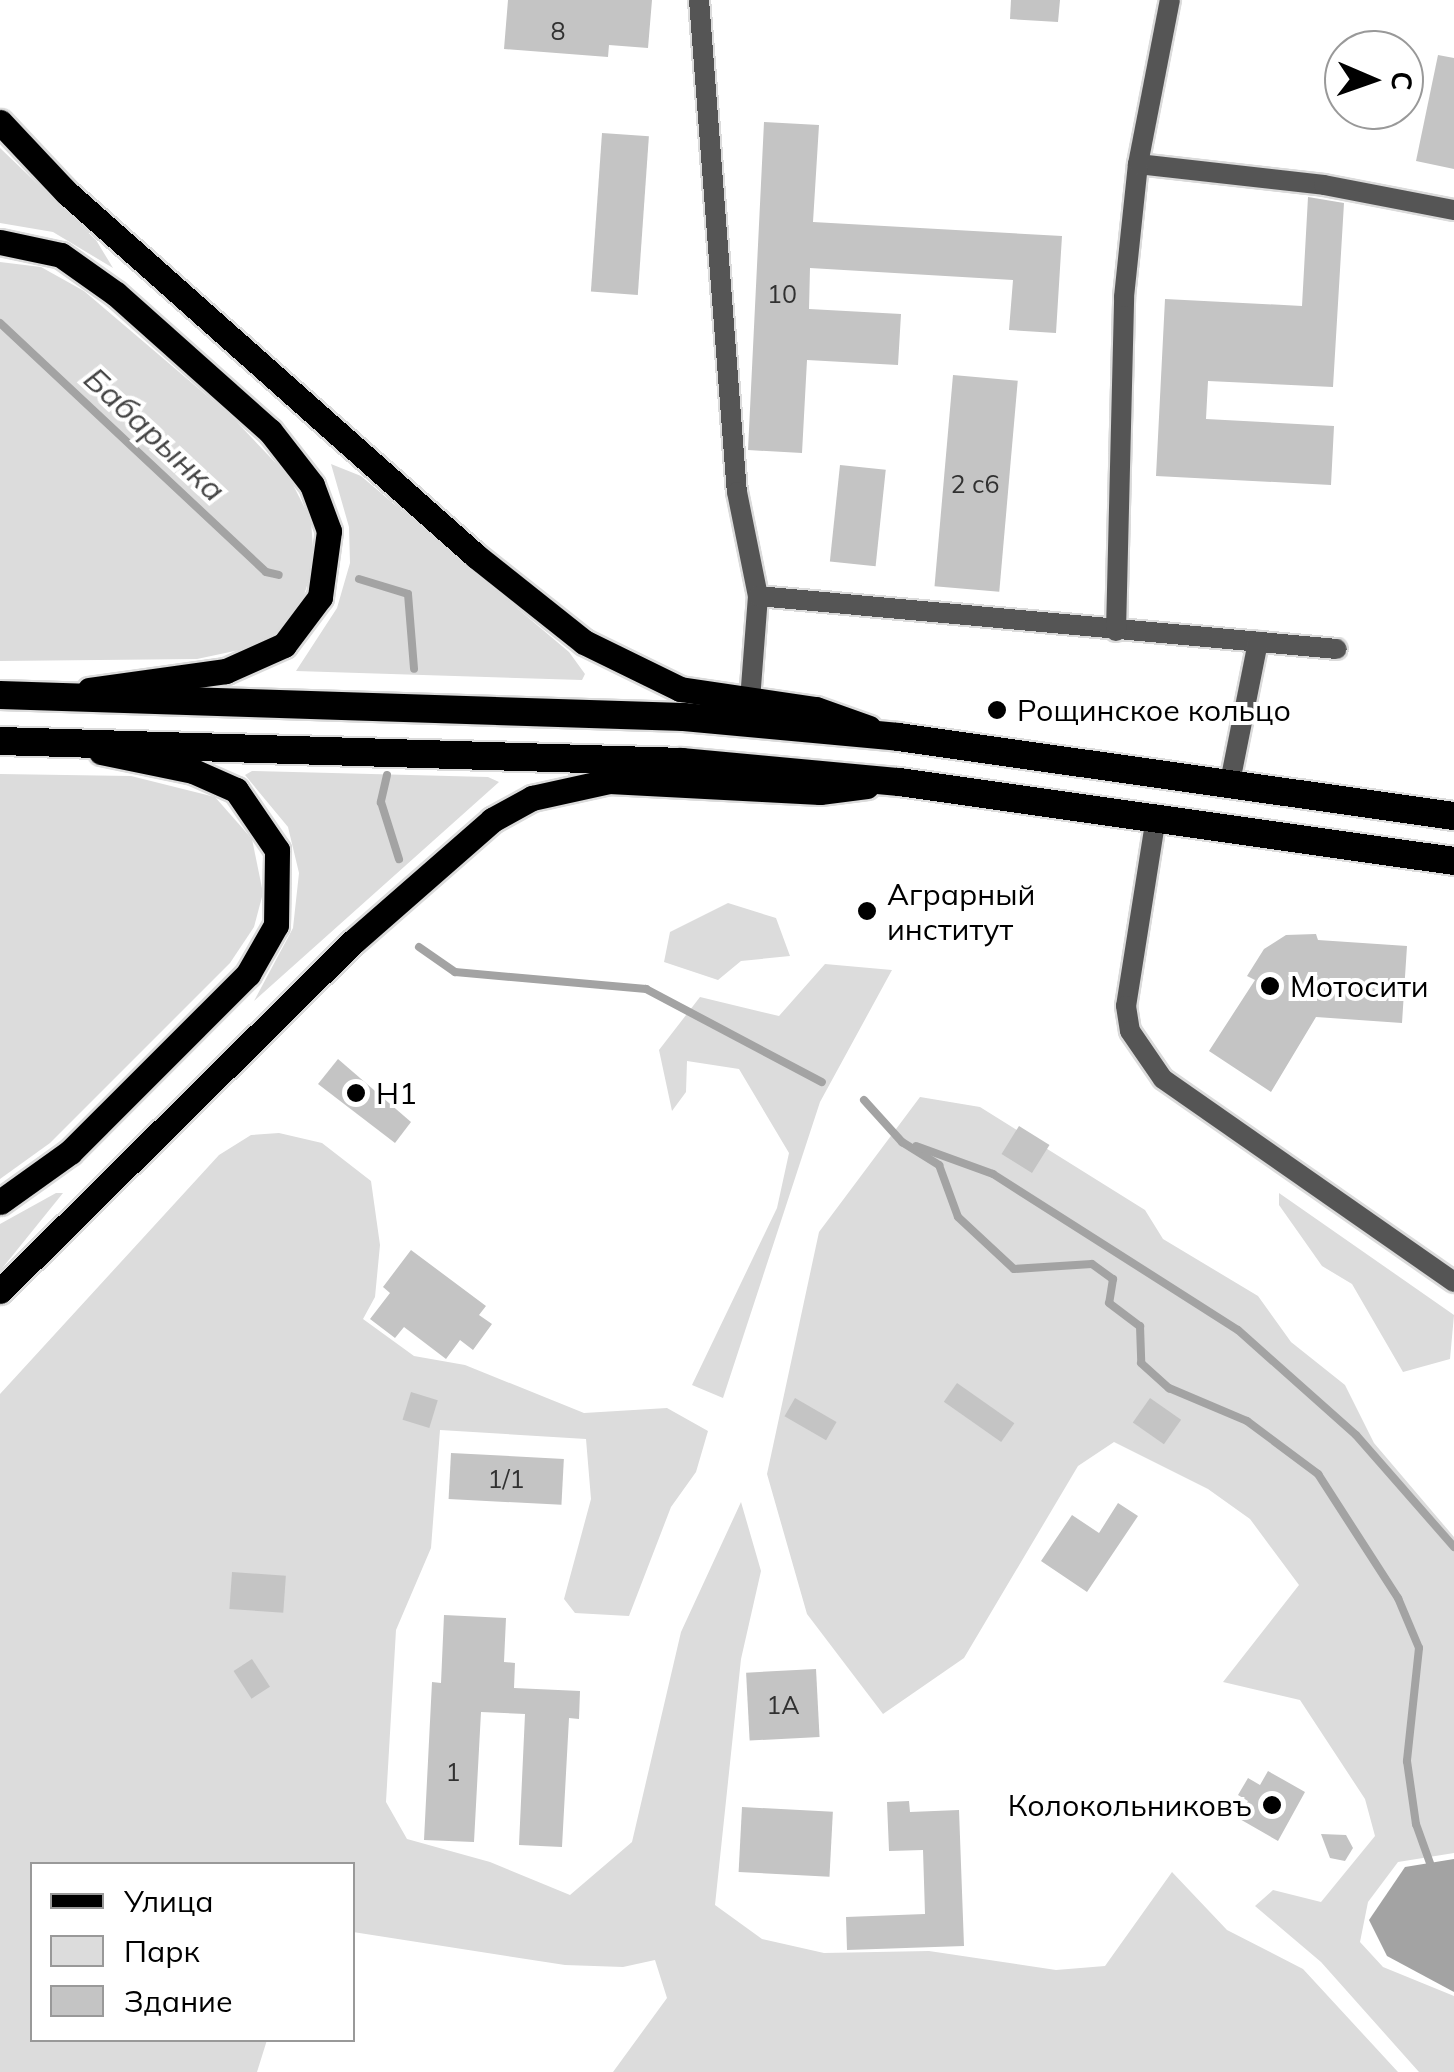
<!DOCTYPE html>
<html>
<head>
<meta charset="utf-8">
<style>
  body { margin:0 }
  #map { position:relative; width:1454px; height:2072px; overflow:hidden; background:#fff; font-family:Mulish,sans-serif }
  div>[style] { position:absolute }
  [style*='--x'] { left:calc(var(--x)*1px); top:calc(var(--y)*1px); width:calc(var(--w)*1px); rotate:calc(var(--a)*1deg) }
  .green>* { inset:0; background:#dcdcdc }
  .water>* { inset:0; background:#a3a3a3 }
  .stream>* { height:8px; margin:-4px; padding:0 4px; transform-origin:4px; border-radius:4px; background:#a3a3a3 }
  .building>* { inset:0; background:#c4c4c4; transform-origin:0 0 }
  .roads { filter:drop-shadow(2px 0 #dbdbdb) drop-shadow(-2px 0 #dbdbdb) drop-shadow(0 2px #dbdbdb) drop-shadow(0 -2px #dbdbdb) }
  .minor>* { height:20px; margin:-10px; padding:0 10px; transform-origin:10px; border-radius:10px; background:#555 }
  .tertiary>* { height:20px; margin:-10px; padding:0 10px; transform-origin:10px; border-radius:10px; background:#555 }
  .primary>* { height:25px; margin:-12.5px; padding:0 12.5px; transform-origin:12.5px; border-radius:12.5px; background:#000 }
  .trunk>* { height:28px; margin:-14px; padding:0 14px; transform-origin:14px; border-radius:14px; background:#000 }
  .dots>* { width:28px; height:28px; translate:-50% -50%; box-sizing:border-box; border:5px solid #fff; border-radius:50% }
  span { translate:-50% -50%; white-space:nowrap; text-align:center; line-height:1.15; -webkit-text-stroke:8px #fff; paint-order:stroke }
  .number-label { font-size:25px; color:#313131 }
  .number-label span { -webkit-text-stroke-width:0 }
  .poi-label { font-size:30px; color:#000 }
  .left { translate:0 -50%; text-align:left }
  .right { translate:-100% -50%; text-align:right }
  .water-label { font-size:32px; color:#444; font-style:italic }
  .legend { position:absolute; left:30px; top:1862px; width:325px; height:180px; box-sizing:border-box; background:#fff; border:2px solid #999; margin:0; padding:12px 18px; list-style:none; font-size:30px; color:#000 }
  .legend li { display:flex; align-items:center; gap:20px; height:50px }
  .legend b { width:50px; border:2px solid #999 }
  .north { position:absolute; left:1324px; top:30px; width:100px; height:100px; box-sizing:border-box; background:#fff; border:2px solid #999; border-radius:50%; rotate:92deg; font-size:28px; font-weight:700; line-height:40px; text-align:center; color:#000 }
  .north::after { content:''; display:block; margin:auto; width:35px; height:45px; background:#000; clip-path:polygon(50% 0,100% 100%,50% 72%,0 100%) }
</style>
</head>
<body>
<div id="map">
  <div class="green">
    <div style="clip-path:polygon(0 148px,96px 240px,113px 268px,53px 232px,0 223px)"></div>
    <div style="clip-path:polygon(0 262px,41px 267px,84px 291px,232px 417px,289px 477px,311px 520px,314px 563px,301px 605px,276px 633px,244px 649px,197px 659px,0 661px)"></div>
    <div style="clip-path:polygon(331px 464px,361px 476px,569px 652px,585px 674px,582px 680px,296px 671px,337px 608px,350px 563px,349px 527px)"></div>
    <div style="clip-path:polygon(252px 771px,488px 777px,499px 782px,254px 1001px,293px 928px,299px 873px,288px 827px,245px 775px)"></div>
    <div style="clip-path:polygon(0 774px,131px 776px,215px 797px,252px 839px,263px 893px,254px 927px,230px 963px,50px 1143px,0 1179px)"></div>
    <div style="clip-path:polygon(728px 903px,776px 918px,790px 956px,741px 961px,718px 980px,664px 962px,670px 932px)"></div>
    <div style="clip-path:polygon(825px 964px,892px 970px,820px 1102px,723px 1398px,692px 1385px,777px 1208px,789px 1153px,739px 1069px,687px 1061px,686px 1092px,672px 1111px,659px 1050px,700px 997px,779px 1016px)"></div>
    <div style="clip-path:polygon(920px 1097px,980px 1107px,1145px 1210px,1163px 1239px,1258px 1296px,1291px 1342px,1345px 1385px,1374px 1443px,1454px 1537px,1454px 1853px,1398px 1862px,1368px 1902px,1360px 1942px,1383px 1967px,1454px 1996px,1454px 2072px,1419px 2072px,1321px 1962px,1255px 1906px,1273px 1890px,1321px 1902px,1375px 1836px,1365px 1799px,1300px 1700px,1223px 1682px,1299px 1585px,1250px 1519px,1208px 1489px,1114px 1442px,1078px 1466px,964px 1658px,883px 1714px,807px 1614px,767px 1474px,819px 1232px)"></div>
    <div style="clip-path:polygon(279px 1133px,322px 1143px,371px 1181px,380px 1245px,375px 1297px,363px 1319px,414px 1356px,465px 1365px,584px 1413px,667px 1408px,708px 1431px,696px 1472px,671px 1507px,629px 1616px,575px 1613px,564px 1599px,591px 1499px,586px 1439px,440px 1430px,431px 1548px,396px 1630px,386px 1802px,407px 1839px,490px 1862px,570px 1895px,632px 1842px,681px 1632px,741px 1502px,761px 1571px,741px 1659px,715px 1905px,762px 1939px,824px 1953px,929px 1951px,1056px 1970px,1105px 1966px,1172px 1872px,1227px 1930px,1303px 1969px,1398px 2072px,613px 2072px,667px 1998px,655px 1960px,623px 1967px,565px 1965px,353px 1932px,352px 1864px,32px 1864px,32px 2040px,267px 2040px,257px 2072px,0 2072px,0 1394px,219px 1155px,251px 1135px)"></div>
    <div style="clip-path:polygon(56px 1193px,63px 1193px,0 1271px,0 1224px)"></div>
    <div style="clip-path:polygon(1279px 1193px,1454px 1315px,1450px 1359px,1403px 1372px,1352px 1284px,1322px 1266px,1279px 1205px)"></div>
  </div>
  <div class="water">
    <div style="clip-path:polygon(1454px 1859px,1454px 1992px,1387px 1956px,1369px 1920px,1405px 1867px)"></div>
  </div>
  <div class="stream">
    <div style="--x:0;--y:323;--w:364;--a:43.1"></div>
    <div style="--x:266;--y:572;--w:13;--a:13"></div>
    <div style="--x:359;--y:579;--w:51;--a:17"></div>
    <div style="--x:408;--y:594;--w:75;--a:85.4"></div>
    <div style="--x:387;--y:775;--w:28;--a:103"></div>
    <div style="--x:381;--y:802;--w:60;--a:72.5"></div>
    <div style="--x:419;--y:947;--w:44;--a:34.8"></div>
    <div style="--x:455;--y:972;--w:192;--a:5.1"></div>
    <div style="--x:646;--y:989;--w:199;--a:27.9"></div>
    <div style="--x:864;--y:1100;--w:57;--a:47.9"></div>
    <div style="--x:902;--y:1142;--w:44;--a:31.9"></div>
    <div style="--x:939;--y:1165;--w:55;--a:69.9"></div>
    <div style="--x:958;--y:1217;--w:76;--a:42.9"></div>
    <div style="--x:1014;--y:1269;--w:78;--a:-3.7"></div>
    <div style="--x:1092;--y:1264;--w:26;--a:36"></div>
    <div style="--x:1113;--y:1279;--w:24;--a:99"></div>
    <div style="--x:1109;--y:1303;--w:39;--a:37"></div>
    <div style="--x:1140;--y:1326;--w:37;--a:88"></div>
    <div style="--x:1141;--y:1363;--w:38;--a:42"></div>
    <div style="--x:1169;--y:1388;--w:85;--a:22.9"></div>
    <div style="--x:1247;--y:1421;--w:89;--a:36.7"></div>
    <div style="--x:1318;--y:1474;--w:148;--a:57.2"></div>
    <div style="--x:1398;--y:1598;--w:54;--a:67.2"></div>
    <div style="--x:1419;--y:1648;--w:114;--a:96.1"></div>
    <div style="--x:1407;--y:1761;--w:64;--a:81.9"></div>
    <div style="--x:1416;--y:1824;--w:45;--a:70.3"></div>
    <div style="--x:916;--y:1146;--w:82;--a:20"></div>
    <div style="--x:993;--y:1174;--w:290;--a:32.5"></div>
    <div style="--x:1238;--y:1330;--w:158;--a:41.7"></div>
    <div style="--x:1356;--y:1435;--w:149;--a:48.8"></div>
  </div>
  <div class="building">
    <div style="clip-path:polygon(508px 0,652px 0,648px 48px,609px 45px,608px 57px,504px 49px)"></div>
    <div style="clip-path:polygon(1011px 0,1060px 0,1058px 22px,1010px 19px)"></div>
    <div style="clip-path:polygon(1438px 55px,1454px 58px,1454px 169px,1416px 161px)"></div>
    <div style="clip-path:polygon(764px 122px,819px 125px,813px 222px,1062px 236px,1056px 333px,1009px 330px,1013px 280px,810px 268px,809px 309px,901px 314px,898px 365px,807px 360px,802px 453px,748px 450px)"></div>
    <div style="left:602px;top:133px;width:47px;height:159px;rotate:4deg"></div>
    <div style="clip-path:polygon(1308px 197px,1344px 203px,1333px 387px,1208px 381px,1206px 419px,1334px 426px,1331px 485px,1156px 476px,1165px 299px,1302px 306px)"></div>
    <div style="left:953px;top:375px;width:65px;height:212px;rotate:5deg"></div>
    <div style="left:840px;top:465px;width:46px;height:97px;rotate:6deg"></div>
    <div style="clip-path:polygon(1316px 934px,1318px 940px,1407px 946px,1402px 1023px,1316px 1017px,1271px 1092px,1209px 1051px,1255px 980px,1247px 976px,1264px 949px,1286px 935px)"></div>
    <div style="clip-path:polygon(338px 1059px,411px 1122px,395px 1143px,318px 1084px)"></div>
    <div style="left:1019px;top:1126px;width:36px;height:33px;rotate:32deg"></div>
    <div style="clip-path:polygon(411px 1250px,486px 1306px,479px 1315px,492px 1324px,473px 1350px,460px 1340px,446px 1359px,404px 1327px,395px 1338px,370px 1319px,390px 1293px,383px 1287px)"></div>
    <div style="left:957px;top:1383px;width:70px;height:23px;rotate:35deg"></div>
    <div style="left:411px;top:1392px;width:28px;height:29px;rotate:17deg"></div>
    <div style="left:795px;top:1398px;width:48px;height:21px;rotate:30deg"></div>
    <div style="left:1150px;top:1398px;width:38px;height:30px;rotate:35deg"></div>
    <div style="left:451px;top:1453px;width:113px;height:46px;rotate:3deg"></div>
    <div style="clip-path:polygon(1118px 1503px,1138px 1516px,1087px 1592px,1041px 1561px,1072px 1515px,1099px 1533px)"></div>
    <div style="left:232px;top:1572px;width:54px;height:37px;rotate:4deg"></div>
    <div style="clip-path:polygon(444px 1615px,506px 1618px,504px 1662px,515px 1663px,514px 1688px,580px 1691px,579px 1719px,569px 1718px,562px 1847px,519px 1845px,525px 1714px,481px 1712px,474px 1842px,424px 1840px,432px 1682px,441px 1683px)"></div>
    <div style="left:252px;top:1659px;width:33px;height:22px;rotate:57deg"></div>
    <div style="left:816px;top:1669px;width:68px;height:70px;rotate:87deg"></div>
    <div style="clip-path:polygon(1268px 1771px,1305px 1792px,1278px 1841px,1238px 1818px,1248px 1801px,1238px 1795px,1248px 1778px,1260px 1785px)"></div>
    <div style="clip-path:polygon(909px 1801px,910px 1812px,959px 1810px,964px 1946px,847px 1950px,846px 1917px,925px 1914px,923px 1850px,889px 1851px,887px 1802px)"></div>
    <div style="left:742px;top:1807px;width:91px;height:65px;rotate:3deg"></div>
    <div style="clip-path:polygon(1321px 1834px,1346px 1835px,1353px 1848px,1345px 1861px,1330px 1858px)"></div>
  </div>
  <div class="roads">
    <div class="minor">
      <div style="--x:699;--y:0;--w:493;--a:85.6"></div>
      <div style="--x:737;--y:492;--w:106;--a:78.6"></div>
      <div style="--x:758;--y:596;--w:105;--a:94.4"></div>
      <div style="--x:1138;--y:164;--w:187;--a:6.4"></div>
      <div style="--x:1324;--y:185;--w:132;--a:10.9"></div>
      <div style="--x:758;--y:596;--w:581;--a:5.23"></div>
      <div style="--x:1116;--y:631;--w:334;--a:-88.6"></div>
      <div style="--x:1124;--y:297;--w:134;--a:-84"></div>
      <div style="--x:1138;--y:164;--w:167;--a:-79"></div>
      <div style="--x:1230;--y:782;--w:143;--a:-78.7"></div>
    </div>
    <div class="tertiary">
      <div style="--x:1156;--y:817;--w:191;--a:99"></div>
      <div style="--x:1126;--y:1006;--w:25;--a:81"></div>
      <div style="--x:1130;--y:1031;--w:58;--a:55.5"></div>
      <div style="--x:1163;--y:1079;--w:355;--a:34.9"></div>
    </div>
    <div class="primary">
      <div style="--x:0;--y:122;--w:96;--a:46.7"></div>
      <div style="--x:66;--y:192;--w:548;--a:41.6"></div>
      <div style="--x:476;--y:556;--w:138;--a:38.5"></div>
      <div style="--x:584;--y:642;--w:107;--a:26.1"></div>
      <div style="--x:680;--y:689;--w:137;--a:8.4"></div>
      <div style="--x:816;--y:709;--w:56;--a:19.7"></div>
      <div style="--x:0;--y:242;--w:62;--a:12"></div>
      <div style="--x:61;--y:255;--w:67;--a:35.3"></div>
      <div style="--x:116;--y:294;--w:206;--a:41.7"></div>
      <div style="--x:270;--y:431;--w:68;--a:52.1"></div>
      <div style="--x:312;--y:485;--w:49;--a:69.7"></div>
      <div style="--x:329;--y:531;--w:67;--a:97.8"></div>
      <div style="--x:320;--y:597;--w:60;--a:126.9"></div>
      <div style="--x:284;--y:645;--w:64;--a:155.9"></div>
      <div style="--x:226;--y:671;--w:138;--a:172.1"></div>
      <div style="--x:0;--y:1202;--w:86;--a:-35.5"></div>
      <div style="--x:70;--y:1152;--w:252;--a:-45"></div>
      <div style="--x:248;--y:974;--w:56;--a:-60.3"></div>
      <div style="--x:276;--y:925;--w:75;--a:-89.2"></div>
      <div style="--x:277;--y:850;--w:73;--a:-124.3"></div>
      <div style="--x:236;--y:790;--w:47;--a:-156.2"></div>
      <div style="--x:193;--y:771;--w:94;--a:-168.3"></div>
      <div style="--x:0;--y:1291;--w:498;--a:-44.7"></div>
      <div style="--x:354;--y:941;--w:184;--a:-41.2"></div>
      <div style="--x:492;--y:820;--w:46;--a:-28.8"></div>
      <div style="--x:532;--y:798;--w:79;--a:-12.4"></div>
      <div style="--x:609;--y:781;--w:211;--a:3"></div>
      <div style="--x:820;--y:792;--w:47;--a:-7.3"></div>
    </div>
    <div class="trunk">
      <div style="--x:0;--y:695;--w:684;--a:1.84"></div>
      <div style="--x:684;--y:717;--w:215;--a:5.3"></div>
      <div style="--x:898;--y:737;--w:562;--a:8.09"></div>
      <div style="--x:0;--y:741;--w:682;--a:1.76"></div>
      <div style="--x:682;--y:762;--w:218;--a:5.3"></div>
      <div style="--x:899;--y:782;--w:561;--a:8.1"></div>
    </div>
  </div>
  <div class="dots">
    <div style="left:997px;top:710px;background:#000"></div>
    <div style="left:867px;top:911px;background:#000"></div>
    <div style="left:1270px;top:986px;background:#000"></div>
    <div style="left:356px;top:1093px;background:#000"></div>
    <div style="left:1272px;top:1805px;background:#000"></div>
  </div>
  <div class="number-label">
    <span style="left:558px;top:31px">8</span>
    <span style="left:782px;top:294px">10</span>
    <span style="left:975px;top:484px">2 с6</span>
    <span style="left:506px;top:1479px">1/1</span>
    <span style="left:783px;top:1705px">1А</span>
    <span style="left:453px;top:1772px">1</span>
  </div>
  <div class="poi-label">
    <span class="left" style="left:1017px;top:710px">Рощинское кольцо</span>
    <span class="left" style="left:887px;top:911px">Аграрный<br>институт</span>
    <span class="left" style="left:1290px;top:986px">Мотосити</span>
    <span class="left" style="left:376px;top:1093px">Н1</span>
    <span class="right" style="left:1252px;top:1805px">Колокольниковъ</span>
  </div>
  <div class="water-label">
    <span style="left:155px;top:434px;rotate:43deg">Бабарынка</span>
  </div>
  <ul class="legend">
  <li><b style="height:12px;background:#000"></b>Улица</li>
  <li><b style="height:28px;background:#dcdcdc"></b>Парк</li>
  <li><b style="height:28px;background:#c4c4c4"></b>Здание</li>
  </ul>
  <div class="north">С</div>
</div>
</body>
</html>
